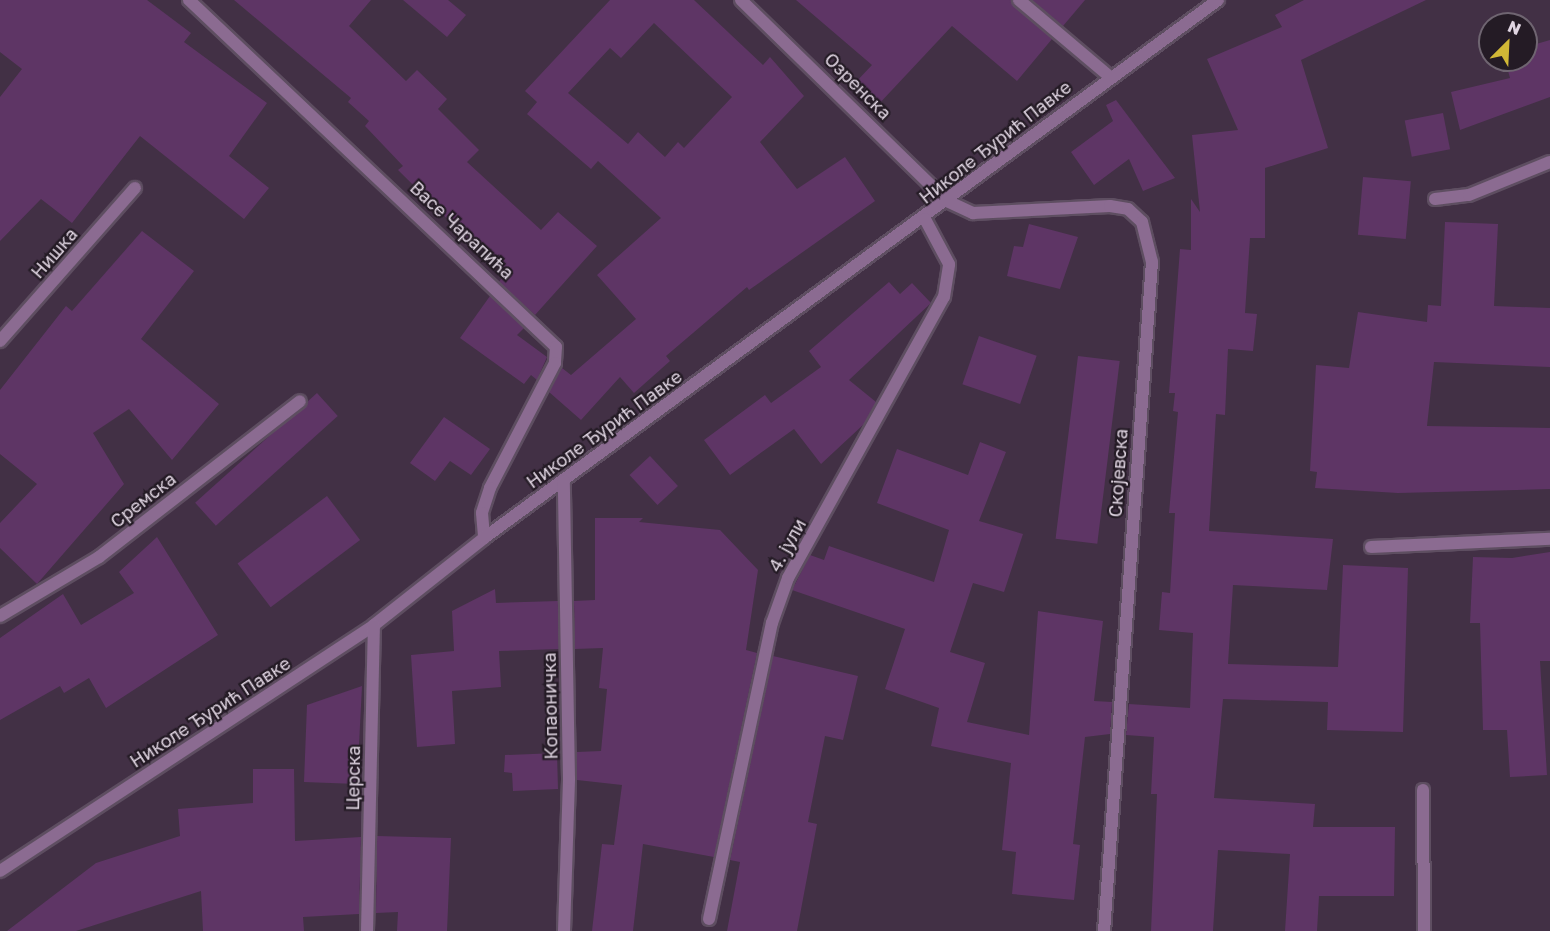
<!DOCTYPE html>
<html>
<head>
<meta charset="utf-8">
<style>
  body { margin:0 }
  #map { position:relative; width:1550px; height:931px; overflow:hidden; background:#423045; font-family:"Golos Text",sans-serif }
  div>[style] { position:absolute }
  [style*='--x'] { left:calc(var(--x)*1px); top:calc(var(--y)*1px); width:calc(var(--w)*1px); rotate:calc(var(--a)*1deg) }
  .building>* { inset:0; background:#5e3565; transform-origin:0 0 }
  .roads { filter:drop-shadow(2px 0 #5e4e61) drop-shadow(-2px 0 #5e4e61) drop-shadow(0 2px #5e4e61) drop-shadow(0 -2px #5e4e61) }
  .minor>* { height:12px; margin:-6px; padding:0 6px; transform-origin:6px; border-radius:6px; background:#8b6b91 }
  span { translate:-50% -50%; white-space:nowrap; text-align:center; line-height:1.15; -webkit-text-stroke:4.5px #241b25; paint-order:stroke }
  .street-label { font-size:18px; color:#e0d5e2 }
  .north { position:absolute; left:1478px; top:12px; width:60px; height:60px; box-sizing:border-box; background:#241b25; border:2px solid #6f6571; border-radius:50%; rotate:24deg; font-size:16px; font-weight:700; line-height:24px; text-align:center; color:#e0d5e2 }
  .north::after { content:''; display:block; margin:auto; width:21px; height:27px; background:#d1b736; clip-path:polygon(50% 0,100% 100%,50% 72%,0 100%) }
</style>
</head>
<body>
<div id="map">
  <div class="building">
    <div style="clip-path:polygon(0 0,147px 0,191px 33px,184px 42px,267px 103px,229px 156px,269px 188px,244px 219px,140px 136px,72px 223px,41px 199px,0 241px,0 97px,22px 69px,0 52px)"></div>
    <div style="clip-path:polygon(234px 0,371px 0,349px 26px,406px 81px,417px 70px,447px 99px,438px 109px,479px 150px,467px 162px,541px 230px,558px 212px,597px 246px,535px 315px,499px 282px,504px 275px,398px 170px,403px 166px,365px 126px,369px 121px,348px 102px,351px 98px)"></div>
    <div style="clip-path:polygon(403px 0,448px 0,466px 15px,447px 37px)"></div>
    <div style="clip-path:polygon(evenodd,610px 0,694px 0,763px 65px,770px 57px,804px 96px,760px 142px,797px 189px,845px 157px,875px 201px,749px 290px,747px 287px,666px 356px,670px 361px,634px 393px,620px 377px,581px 420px,549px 392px,562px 368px,571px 375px,636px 319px,597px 275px,661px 218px,598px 161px,591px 169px,527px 114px,537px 102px,525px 91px,610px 0,654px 23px,732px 97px,684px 148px,678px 142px,665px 157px,638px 132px,628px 144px,568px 93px,610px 48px,621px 58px,654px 23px)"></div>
    <div style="clip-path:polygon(796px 0,1011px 0,1052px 39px,1017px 81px,952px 26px,877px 106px,854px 84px,872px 65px)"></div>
    <div style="clip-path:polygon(1032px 0,1085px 0,1063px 26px)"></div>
    <div style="clip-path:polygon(1304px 0,1426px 0,1301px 60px,1328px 148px,1265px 168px,1265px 238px,1250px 238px,1245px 313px,1257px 314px,1253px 351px,1228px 349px,1225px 415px,1216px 414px,1209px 531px,1333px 539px,1327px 590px,1233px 585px,1228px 664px,1338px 667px,1343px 565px,1408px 568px,1403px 732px,1327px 730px,1328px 702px,1223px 699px,1214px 798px,1315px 804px,1313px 827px,1395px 827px,1394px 896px,1319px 896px,1317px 931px,1285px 931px,1290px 854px,1218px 850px,1213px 931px,1151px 931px,1157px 794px,1151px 794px,1154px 737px,1126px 735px,1129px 704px,1190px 708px,1193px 633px,1159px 630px,1162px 592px,1170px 593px,1175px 513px,1169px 513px,1178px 412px,1173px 411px,1175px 393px,1169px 393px,1180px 249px,1191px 250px,1191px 199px,1200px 212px,1192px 135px,1238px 130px,1207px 59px,1282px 27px,1275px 15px)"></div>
    <div style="clip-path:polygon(1550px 40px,1550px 97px,1460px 130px,1451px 92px,1510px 78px,1505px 60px,1526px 60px,1526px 47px)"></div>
    <div style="clip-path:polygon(1116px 100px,1149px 144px,1175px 178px,1143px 191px,1129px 159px,1094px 185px,1071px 152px,1113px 121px,1106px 105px)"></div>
    <div style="left:1443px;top:113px;width:37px;height:39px;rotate:79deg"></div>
    <div style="left:1363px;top:177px;width:48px;height:58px;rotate:5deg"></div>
    <div style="clip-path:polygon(1445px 222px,1498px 224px,1494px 306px,1550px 308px,1550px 367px,1434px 362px,1427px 426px,1550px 428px,1550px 489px,1398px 493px,1315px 488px,1317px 472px,1310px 471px,1316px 365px,1349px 368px,1358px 312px,1427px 322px,1428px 305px,1441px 306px)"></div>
    <div style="clip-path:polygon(1029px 224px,1078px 237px,1060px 289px,1007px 276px,1014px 246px,1023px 247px)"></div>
    <div style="clip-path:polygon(142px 231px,194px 271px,141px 339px,219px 404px,172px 460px,129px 409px,93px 433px,124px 484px,37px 584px,0 548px,0 523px,37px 484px,0 454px,0 390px,66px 306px,72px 311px)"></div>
    <div style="clip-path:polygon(889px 282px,900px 294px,912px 283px,931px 303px,849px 380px,876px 402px,864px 424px,821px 464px,794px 429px,730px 475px,704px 440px,765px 395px,771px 403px,821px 367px,809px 351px)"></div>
    <div style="clip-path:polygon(490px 296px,524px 328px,517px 335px,547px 357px,537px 380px,531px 375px,524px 384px,460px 338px)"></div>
    <div style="left:979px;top:336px;width:61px;height:51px;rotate:19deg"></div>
    <div style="left:1078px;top:356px;width:42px;height:184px;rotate:7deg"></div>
    <div style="left:317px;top:393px;width:31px;height:164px;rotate:48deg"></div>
    <div style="clip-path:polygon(444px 417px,490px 449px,471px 475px,450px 461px,435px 481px,410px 463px)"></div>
    <div style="clip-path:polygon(980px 442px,1006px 452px,979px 521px,1023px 534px,1004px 592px,973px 583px,950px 652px,985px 663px,967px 722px,1029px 735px,1038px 611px,1103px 621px,1094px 701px,1112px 702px,1110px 734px,1085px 737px,1073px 844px,1080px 845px,1074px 900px,1012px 894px,1016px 852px,1002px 850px,1011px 763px,931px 746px,939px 708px,885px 689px,905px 629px,792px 590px,810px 555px,824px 560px,829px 546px,934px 582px,949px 530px,877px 503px,897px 449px,968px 475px)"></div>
    <div style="left:650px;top:456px;width:41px;height:28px;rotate:47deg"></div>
    <div style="left:327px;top:496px;width:55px;height:112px;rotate:53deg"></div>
    <div style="clip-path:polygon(595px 518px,643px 518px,639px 522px,720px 530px,758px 570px,746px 650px,757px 653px,714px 857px,643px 844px,633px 931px,592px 931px,602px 844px,614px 845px,622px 785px,577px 780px,577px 752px,601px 751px,607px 689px,599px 688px,603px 648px,575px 649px,574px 601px,595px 600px)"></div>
    <div style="clip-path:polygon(157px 537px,218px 635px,106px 708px,89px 678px,64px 693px,60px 686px,0 720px,0 638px,63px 594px,81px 625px,134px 593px,119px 572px)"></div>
    <div style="clip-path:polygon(1550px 552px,1550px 661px,1540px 661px,1547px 775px,1510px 777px,1507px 730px,1483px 730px,1480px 623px,1470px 623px,1473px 557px,1512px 558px)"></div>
    <div style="clip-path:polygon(495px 589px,496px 603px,558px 601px,559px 649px,499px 651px,501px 687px,452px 691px,455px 744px,417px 747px,411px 655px,454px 651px,452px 611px)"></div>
    <div style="clip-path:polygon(773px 656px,858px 676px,843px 740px,825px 736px,808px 822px,817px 824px,797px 931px,727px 931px,740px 862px,730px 860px)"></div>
    <div style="clip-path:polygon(362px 686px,357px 784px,304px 782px,307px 705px)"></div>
    <div style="clip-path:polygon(557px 753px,558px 789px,513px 791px,512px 773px,504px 772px,505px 755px)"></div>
    <div style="clip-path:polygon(253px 769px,294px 769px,295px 841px,361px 837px,359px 914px,303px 917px,304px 931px,203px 931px,201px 891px,76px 931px,7px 931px,96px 863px,180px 836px,178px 809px,253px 803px)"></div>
    <div style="clip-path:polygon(377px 836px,451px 838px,447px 931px,397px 931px,398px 912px,376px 913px)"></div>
  </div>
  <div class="roads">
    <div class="minor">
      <div style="--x:189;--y:0;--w:505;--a:43.4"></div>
      <div style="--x:556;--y:347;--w:16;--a:94"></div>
      <div style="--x:555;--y:363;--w:141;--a:117.5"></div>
      <div style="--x:490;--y:488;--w:26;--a:108"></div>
      <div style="--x:482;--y:513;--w:25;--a:85"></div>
      <div style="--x:741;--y:0;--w:288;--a:44.3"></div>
      <div style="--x:947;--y:201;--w:29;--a:25"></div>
      <div style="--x:973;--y:213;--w:137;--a:-2.9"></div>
      <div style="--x:1110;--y:206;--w:18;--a:9"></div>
      <div style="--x:1128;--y:209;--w:19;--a:43"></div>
      <div style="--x:1142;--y:222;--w:41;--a:76"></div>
      <div style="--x:1152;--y:262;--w:671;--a:94.1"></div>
      <div style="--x:1019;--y:0;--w:118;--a:40.2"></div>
      <div style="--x:1435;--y:199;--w:34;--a:-7"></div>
      <div style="--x:1469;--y:195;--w:87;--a:-22.2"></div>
      <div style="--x:0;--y:341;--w:204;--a:-48.6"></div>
      <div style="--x:1371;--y:547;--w:179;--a:-2.6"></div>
      <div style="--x:0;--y:616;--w:115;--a:-30.8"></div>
      <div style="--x:99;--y:557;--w:254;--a:-37.8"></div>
      <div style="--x:1423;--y:790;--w:141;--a:89.6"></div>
      <div style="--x:0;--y:871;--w:448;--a:-33.3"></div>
      <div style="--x:374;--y:625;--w:140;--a:-38.3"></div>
      <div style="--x:484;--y:538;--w:910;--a:-36.24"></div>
      <div style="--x:709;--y:919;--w:303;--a:-78"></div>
      <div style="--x:772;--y:623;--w:48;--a:-70.4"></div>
      <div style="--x:788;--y:578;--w:321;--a:-61"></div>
      <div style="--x:944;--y:297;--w:33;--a:-81"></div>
      <div style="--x:949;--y:264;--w:51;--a:-118.1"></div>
      <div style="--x:367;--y:931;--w:306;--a:-88.7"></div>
      <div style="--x:564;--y:931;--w:152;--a:-88.1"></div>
      <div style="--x:569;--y:779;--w:298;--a:-91"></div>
    </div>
  </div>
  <div class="street-label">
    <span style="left:858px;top:86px;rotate:45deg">Озренска</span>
    <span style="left:995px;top:142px;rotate:-38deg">Николе Ђурић Павке</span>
    <span style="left:462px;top:230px;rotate:43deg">Васе Чарапића</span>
    <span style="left:54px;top:253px;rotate:-49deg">Нишка</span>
    <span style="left:604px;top:429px;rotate:-36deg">Николе Ђурић Павке</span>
    <span style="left:1118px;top:473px;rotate:-86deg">Скојевска</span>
    <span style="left:143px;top:500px;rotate:-38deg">Сремска</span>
    <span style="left:787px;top:545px;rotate:-61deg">4. јули</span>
    <span style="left:550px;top:706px;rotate:-91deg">Копаоничка</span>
    <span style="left:210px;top:712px;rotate:-33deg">Николе Ђурић Павке</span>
    <span style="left:353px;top:778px;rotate:-89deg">Церска</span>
  </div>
  <div class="north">N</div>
</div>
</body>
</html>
